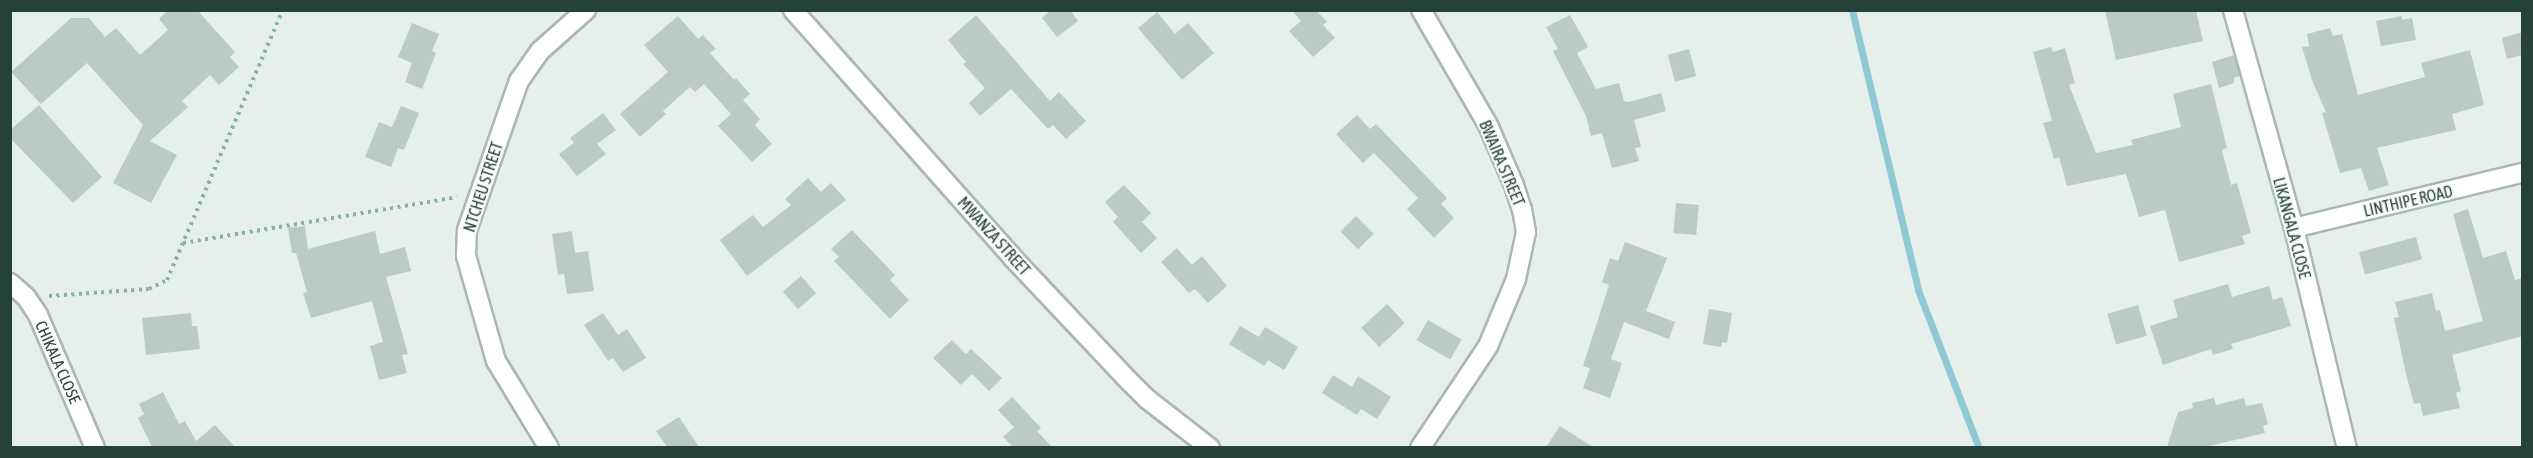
<!DOCTYPE html>
<html>
<head>
<meta charset="utf-8">
<style>
  body { margin:0 }
  #map { position:relative; width:2533px; height:458px; overflow:hidden; background:#e6efeb; font-family:"Asap Condensed",sans-serif }
  div>[style] { position:absolute }
  [style*='--x'] { left:calc(var(--x)*1px); top:calc(var(--y)*1px); width:calc(var(--w)*1px); rotate:calc(var(--a)*1deg) }
  .stream>* { height:7px; margin:-3.5px; padding:0 3.5px; transform-origin:3.5px; border-radius:3.5px; background:#8ec9d4 }
  .building>* { inset:0; background:#bbcac4; transform-origin:0 0 }
  .path>* { height:4px; margin-top:-2px; transform-origin:0; background:repeating-linear-gradient(90deg,#86b3a5 0 3px,transparent 0 7.5px) }
  .roads { filter:drop-shadow(2px 0 #a8b8b2) drop-shadow(-2px 0 #a8b8b2) drop-shadow(0 2px #a8b8b2) drop-shadow(0 -2px #a8b8b2) }
  .minor>* { height:18px; margin:-9px; padding:0 9px; transform-origin:9px; border-radius:9px; background:#fff }
  span { translate:-50% -50%; white-space:nowrap; text-align:center; line-height:1.15; -webkit-text-stroke:4.5px #f7fbf9; paint-order:stroke }
  .street-label { font-size:16px; color:#24423a }
  .frame { position:absolute; inset:0; border:12px solid #24423a; pointer-events:none }
</style>
</head>
<body>
<div id="map">
  <div class="stream">
    <div style="--x:1852;--y:10;--w:288;--a:76.7"></div>
    <div style="--x:1918;--y:290;--w:169;--a:68.9"></div>
  </div>
  <div class="building">
    <div style="clip-path:polygon(168px 10px,197px 10px,235px 52px,230px 57px,239px 67px,219px 85px,210px 75px,182px 101px,188px 107px,150px 141px,177px 155px,151px 203px,113px 183px,143px 125px,87px 63px,41px 104px,11px 72px,71px 18px,89px 18px,105px 37px,116px 28px,140px 55px,168px 30px,159px 19px)"></div>
    <div style="clip-path:polygon(1051px 10px,1070px 10px,1078px 21px,1057px 37px,1042px 18px)"></div>
    <div style="clip-path:polygon(1292px 10px,1316px 10px,1327px 22px,1323px 25px,1335px 38px,1313px 57px,1289px 31px,1301px 21px)"></div>
    <div style="clip-path:polygon(2105px 10px,2196px 10px,2203px 41px,2116px 60px)"></div>
    <div style="clip-path:polygon(1157px 12px,1175px 34px,1188px 23px,1214px 53px,1182px 80px,1138px 28px)"></div>
    <div style="clip-path:polygon(976px 15px,1050px 101px,1059px 92px,1086px 121px,1066px 139px,1053px 125px,1048px 129px,1011px 89px,980px 116px,969px 103px,985px 88px,963px 64px,966px 62px,948px 40px)"></div>
    <div style="clip-path:polygon(1570px 15px,1588px 47px,1577px 53px,1596px 89px,1619px 83px,1624px 101px,1629px 102px,1661px 93px,1666px 111px,1634px 120px,1641px 147px,1635px 148px,1639px 161px,1612px 168px,1602px 133px,1591px 136px,1586px 116px,1553px 51px,1558px 49px,1546px 27px)"></div>
    <div style="clip-path:polygon(678px 16px,698px 39px,703px 35px,716px 49px,710px 53px,734px 80px,736px 78px,750px 94px,743px 100px,760px 119px,755px 125px,772px 144px,752px 162px,718px 126px,731px 114px,704px 84px,695px 92px,690px 87px,663px 111px,666px 114px,640px 137px,620px 114px,668px 72px,644px 45px)"></div>
    <div style="clip-path:polygon(2402px 16px,2402px 20px,2412px 18px,2416px 40px,2381px 46px,2376px 21px)"></div>
    <div style="clip-path:polygon(412px 23px,439px 34px,432px 51px,436px 53px,422px 89px,405px 82px,412px 63px,398px 57px)"></div>
    <div style="clip-path:polygon(2330px 28px,2333px 36px,2342px 34px,2358px 95px,2425px 77px,2421px 63px,2470px 50px,2484px 105px,2452px 114px,2456px 130px,2377px 148px,2389px 185px,2369px 191px,2361px 168px,2340px 173px,2322px 113px,2326px 112px,2312px 80px,2302px 47px,2309px 46px,2307px 34px)"></div>
    <div style="clip-path:polygon(2523px 32px,2523px 55px,2507px 59px,2502px 38px)"></div>
    <div style="clip-path:polygon(2051px 47px,2053px 52px,2065px 48px,2075px 83px,2069px 85px,2096px 153px,2133px 145px,2131px 140px,2181px 127px,2173px 94px,2211px 84px,2227px 148px,2222px 150px,2231px 185px,2237px 183px,2251px 233px,2242px 236px,2245px 244px,2179px 262px,2165px 210px,2139px 217px,2126px 174px,2067px 186px,2059px 157px,2054px 159px,2043px 123px,2052px 121px,2033px 52px)"></div>
    <div style="left:1689px;top:49px;width:28px;height:22px;rotate:75deg"></div>
    <div style="clip-path:polygon(2234px 55px,2240px 76px,2234px 78px,2234px 83px,2219px 88px,2212px 62px)"></div>
    <div style="clip-path:polygon(39px 105px,102px 177px,73px 203px,10px 138px,10px 130px)"></div>
    <div style="clip-path:polygon(401px 106px,419px 113px,404px 150px,398px 148px,391px 167px,365px 157px,379px 122px,392px 127px)"></div>
    <div style="clip-path:polygon(603px 113px,616px 130px,597px 144px,606px 154px,577px 176px,559px 154px,574px 143px,570px 138px)"></div>
    <div style="clip-path:polygon(1357px 115px,1370px 129px,1376px 124px,1447px 198px,1441px 204px,1454px 218px,1434px 238px,1407px 209px,1418px 198px,1374px 153px,1363px 163px,1336px 134px)"></div>
    <div style="clip-path:polygon(808px 178px,821px 192px,831px 183px,846px 200px,747px 276px,720px 240px,753px 215px,763px 227px,791px 205px,785px 199px)"></div>
    <div style="clip-path:polygon(1124px 185px,1151px 213px,1142px 222px,1157px 238px,1141px 253px,1113px 222px,1118px 217px,1105px 202px)"></div>
    <div style="left:1676px;top:203px;width:23px;height:30px;rotate:5deg"></div>
    <div style="clip-path:polygon(2468px 209px,2483px 258px,2506px 251px,2515px 280px,2523px 278px,2523px 336px,2452px 355px,2461px 391px,2456px 393px,2460px 408px,2423px 416px,2420px 403px,2414px 404px,2406px 374px,2394px 318px,2399px 317px,2395px 302px,2432px 293px,2436px 311px,2440px 310px,2445px 331px,2483px 321px,2453px 214px)"></div>
    <div style="left:1356px;top:216px;width:25px;height:22px;rotate:45deg"></div>
    <div style="clip-path:polygon(305px 226px,308px 249px,375px 231px,380px 254px,405px 247px,411px 271px,386px 277px,408px 354px,402px 355px,407px 373px,379px 380px,370px 346px,383px 342px,372px 301px,311px 318px,303px 293px,307px 292px,296px 253px,292px 253px,288px 228px)"></div>
    <div style="clip-path:polygon(852px 230px,895px 275px,890px 280px,909px 300px,890px 319px,834px 261px,839px 257px,831px 249px)"></div>
    <div style="clip-path:polygon(572px 231px,575px 253px,588px 251px,594px 291px,567px 294px,564px 274px,558px 275px,552px 234px)"></div>
    <div style="left:2416px;top:237px;width:23px;height:59px;rotate:75deg"></div>
    <div style="clip-path:polygon(1625px 242px,1667px 258px,1646px 311px,1675px 322px,1669px 339px,1624px 322px,1611px 359px,1622px 363px,1610px 398px,1583px 388px,1590px 368px,1583px 366px,1609px 285px,1602px 282px,1610px 258px,1618px 261px)"></div>
    <div style="clip-path:polygon(1177px 248px,1192px 265px,1202px 256px,1227px 286px,1208px 303px,1195px 289px,1189px 293px,1161px 262px)"></div>
    <div style="left:801px;top:276px;width:23px;height:24px;rotate:49deg"></div>
    <div style="clip-path:polygon(2228px 284px,2232px 297px,2269px 286px,2273px 300px,2282px 297px,2291px 326px,2231px 344px,2233px 349px,2213px 355px,2211px 349px,2163px 365px,2150px 326px,2178px 317px,2173px 300px)"></div>
    <div style="left:1387px;top:304px;width:26px;height:35px;rotate:47deg"></div>
    <div style="left:2138px;top:305px;width:32px;height:32px;rotate:74deg"></div>
    <div style="clip-path:polygon(1709px 309px,1732px 313px,1727px 343px,1722px 342px,1721px 347px,1703px 344px)"></div>
    <div style="clip-path:polygon(191px 313px,192px 326px,197px 326px,200px 349px,146px 355px,142px 318px)"></div>
    <div style="clip-path:polygon(603px 313px,618px 335px,627px 329px,646px 358px,623px 372px,613px 358px,608px 361px,584px 325px)"></div>
    <div style="left:1428px;top:320px;width:39px;height:23px;rotate:30deg"></div>
    <div style="clip-path:polygon(1240px 326px,1259px 337px,1265px 327px,1298px 347px,1284px 370px,1268px 360px,1264px 366px,1229px 344px)"></div>
    <div style="clip-path:polygon(952px 340px,966px 354px,971px 349px,1002px 378px,989px 391px,972px 374px,961px 385px,933px 358px)"></div>
    <div style="clip-path:polygon(1333px 375px,1352px 387px,1358px 376px,1391px 397px,1377px 419px,1361px 409px,1357px 415px,1322px 393px)"></div>
    <div style="clip-path:polygon(163px 392px,179px 424px,185px 421px,196px 441px,215px 425px,235px 447px,152px 447px,138px 418px,144px 414px,139px 404px)"></div>
    <div style="clip-path:polygon(1012px 397px,1041px 428px,1037px 431px,1052px 447px,1013px 447px,1003px 437px,1014px 427px,998px 410px)"></div>
    <div style="clip-path:polygon(2214px 398px,2216px 405px,2244px 398px,2246px 406px,2262px 403px,2268px 424px,2263px 426px,2265px 433px,2205px 447px,2167px 447px,2178px 412px,2193px 408px,2192px 403px)"></div>
    <div style="clip-path:polygon(679px 417px,699px 447px,667px 447px,656px 431px)"></div>
    <div style="clip-path:polygon(1560px 426px,1593px 447px,1546px 447px)"></div>
  </div>
  <div class="path">
    <div style="--x:183;--y:243;--w:278;--a:-9.5"></div>
    <div style="--x:49;--y:296;--w:100;--a:-4"></div>
    <div style="--x:149;--y:289;--w:20;--a:-27"></div>
    <div style="--x:167;--y:280;--w:294;--a:-66.8"></div>
  </div>
  <div class="roads">
    <div class="minor">
      <div style="--x:793;--y:10;--w:330;--a:48.4"></div>
      <div style="--x:1012;--y:257;--w:172;--a:46.7"></div>
      <div style="--x:1130;--y:382;--w:24;--a:45"></div>
      <div style="--x:1147;--y:399;--w:80;--a:37.9"></div>
      <div style="--x:2233;--y:10;--w:226;--a:74.4"></div>
      <div style="--x:2294;--y:228;--w:226;--a:76.5"></div>
      <div style="--x:2294;--y:228;--w:235;--a:-13.6"></div>
      <div style="--x:10;--y:283;--w:21;--a:41"></div>
      <div style="--x:26;--y:297;--w:22;--a:56"></div>
      <div style="--x:38;--y:315;--w:145;--a:66.8"></div>
      <div style="--x:549;--y:448;--w:102;--a:-121.3"></div>
      <div style="--x:496;--y:361;--w:109;--a:-105.9"></div>
      <div style="--x:466;--y:256;--w:26;--a:-88"></div>
      <div style="--x:467;--y:230;--w:158;--a:-70.8"></div>
      <div style="--x:519;--y:81;--w:37;--a:-55"></div>
      <div style="--x:540;--y:51;--w:62;--a:-41.7"></div>
      <div style="--x:1420;--y:448;--w:123;--a:-56.3"></div>
      <div style="--x:1488;--y:346;--w:73;--a:-67.3"></div>
      <div style="--x:1516;--y:279;--w:48;--a:-78"></div>
      <div style="--x:1526;--y:232;--w:22;--a:-100"></div>
      <div style="--x:1522;--y:210;--w:28;--a:-108"></div>
      <div style="--x:1513;--y:183;--w:63;--a:-113.3"></div>
      <div style="--x:1488;--y:125;--w:133;--a:-120.2"></div>
    </div>
  </div>
  <div class="street-label">
    <span style="left:1502px;top:163px;rotate:67deg">BWAIRA STREET</span>
    <span style="left:483px;top:187px;rotate:-72deg">NTCHEU STREET</span>
    <span style="left:2408px;top:201px;rotate:-13deg">LINTHIPE ROAD</span>
    <span style="left:2292px;top:228px;rotate:75deg">LIKANGALA CLOSE</span>
    <span style="left:994px;top:236px;rotate:48deg">MWANZA STREET</span>
    <span style="left:58px;top:362px;rotate:66deg">CHIKALA CLOSE</span>
  </div>
  <div class="frame"></div>
</div>
</body>
</html>
